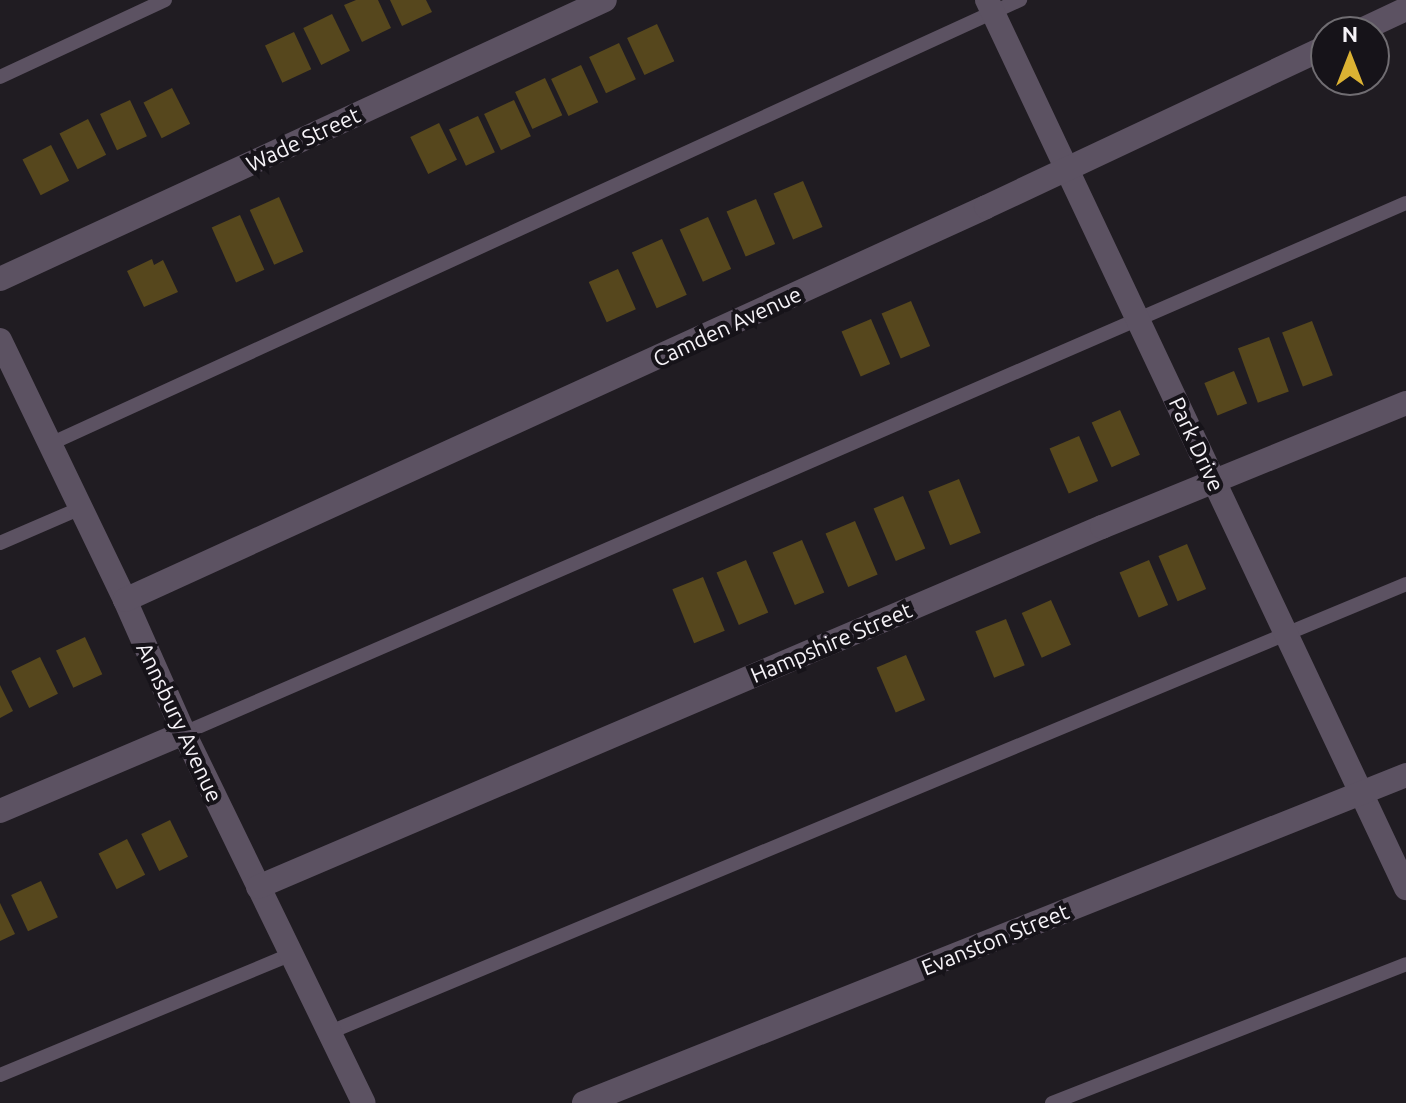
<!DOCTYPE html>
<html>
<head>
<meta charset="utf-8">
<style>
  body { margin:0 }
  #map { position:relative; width:1406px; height:1103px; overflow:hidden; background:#201c22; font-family:Ubuntu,sans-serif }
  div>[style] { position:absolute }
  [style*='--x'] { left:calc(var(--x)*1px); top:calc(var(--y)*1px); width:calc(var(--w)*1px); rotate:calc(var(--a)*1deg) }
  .building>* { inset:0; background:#56471d; transform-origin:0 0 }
  .service>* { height:14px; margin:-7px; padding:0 7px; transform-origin:7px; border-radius:7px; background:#5c5262 }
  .minor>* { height:24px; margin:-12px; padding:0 12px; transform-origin:12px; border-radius:12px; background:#5c5262 }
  span { translate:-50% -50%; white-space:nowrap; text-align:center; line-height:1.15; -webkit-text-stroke:8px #161319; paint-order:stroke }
  .street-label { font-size:22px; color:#f6f3f8 }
  .north { position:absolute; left:1310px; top:16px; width:80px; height:80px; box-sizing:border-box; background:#161319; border:2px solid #706d72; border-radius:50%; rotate:0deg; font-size:22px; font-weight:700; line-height:32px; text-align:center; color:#f6f3f8 }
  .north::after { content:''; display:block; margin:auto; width:28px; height:36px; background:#dcb233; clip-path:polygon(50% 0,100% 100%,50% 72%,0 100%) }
</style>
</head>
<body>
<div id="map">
  <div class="building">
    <div style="clip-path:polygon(356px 0,378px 0,391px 28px,362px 42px,344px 5px)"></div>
    <div style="clip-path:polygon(390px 0,426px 0,432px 12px,402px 26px)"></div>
    <div style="left:332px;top:14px;width:41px;height:32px;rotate:64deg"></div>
    <div style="left:657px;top:24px;width:41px;height:33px;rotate:65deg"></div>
    <div style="left:294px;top:32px;width:41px;height:32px;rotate:65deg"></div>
    <div style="left:619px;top:43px;width:40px;height:33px;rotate:65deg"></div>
    <div style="left:581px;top:65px;width:41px;height:33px;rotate:65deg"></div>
    <div style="left:545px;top:78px;width:41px;height:33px;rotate:65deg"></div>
    <div style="left:172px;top:88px;width:40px;height:32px;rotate:63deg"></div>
    <div style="left:130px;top:100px;width:40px;height:33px;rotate:65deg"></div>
    <div style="left:514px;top:100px;width:40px;height:33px;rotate:65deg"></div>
    <div style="left:478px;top:116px;width:40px;height:32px;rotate:65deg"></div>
    <div style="left:88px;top:119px;width:40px;height:32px;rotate:63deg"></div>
    <div style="left:439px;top:123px;width:41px;height:32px;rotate:64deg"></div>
    <div style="left:51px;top:145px;width:40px;height:32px;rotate:63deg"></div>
    <div style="left:803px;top:181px;width:50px;height:32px;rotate:67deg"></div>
    <div style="left:279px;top:197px;width:60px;height:32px;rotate:66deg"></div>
    <div style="left:756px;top:199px;width:49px;height:32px;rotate:67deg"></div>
    <div style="left:240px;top:215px;width:60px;height:31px;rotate:66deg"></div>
    <div style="left:708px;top:217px;width:57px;height:31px;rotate:66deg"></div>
    <div style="left:662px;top:239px;width:61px;height:33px;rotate:66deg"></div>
    <div style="clip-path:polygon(152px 259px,154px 265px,163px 260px,178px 292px,144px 307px,127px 271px)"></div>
    <div style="left:618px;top:269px;width:44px;height:32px;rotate:66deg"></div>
    <div style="left:911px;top:301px;width:49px;height:32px;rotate:67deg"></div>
    <div style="left:871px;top:319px;width:49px;height:32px;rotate:67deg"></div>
    <div style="left:1312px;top:321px;width:58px;height:32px;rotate:69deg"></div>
    <div style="left:1269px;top:337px;width:58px;height:33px;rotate:70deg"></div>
    <div style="left:1234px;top:371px;width:35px;height:32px;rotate:68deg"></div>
    <div style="left:1120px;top:410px;width:49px;height:31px;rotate:66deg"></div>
    <div style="left:1079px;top:436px;width:49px;height:32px;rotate:67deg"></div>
    <div style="left:959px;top:479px;width:58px;height:33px;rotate:68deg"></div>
    <div style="left:903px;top:496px;width:57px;height:32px;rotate:67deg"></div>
    <div style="left:855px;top:521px;width:58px;height:32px;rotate:67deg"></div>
    <div style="left:802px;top:540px;width:57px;height:32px;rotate:67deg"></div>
    <div style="left:1187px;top:544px;width:49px;height:31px;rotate:67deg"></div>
    <div style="left:746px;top:560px;width:57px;height:32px;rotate:67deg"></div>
    <div style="left:1149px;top:560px;width:49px;height:32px;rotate:67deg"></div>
    <div style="left:703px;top:577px;width:58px;height:33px;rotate:68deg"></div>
    <div style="left:1051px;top:600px;width:49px;height:32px;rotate:66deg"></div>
    <div style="left:1006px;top:619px;width:50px;height:33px;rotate:68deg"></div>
    <div style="left:85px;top:637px;width:41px;height:32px;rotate:65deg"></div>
    <div style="left:906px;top:655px;width:49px;height:32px;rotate:67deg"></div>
    <div style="left:40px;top:657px;width:41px;height:32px;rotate:64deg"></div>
    <div style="clip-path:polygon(0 685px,13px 711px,0 718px)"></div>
    <div style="left:170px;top:820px;width:41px;height:32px;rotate:64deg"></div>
    <div style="left:127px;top:839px;width:40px;height:32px;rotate:63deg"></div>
    <div style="left:41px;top:881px;width:40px;height:33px;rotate:65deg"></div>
    <div style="clip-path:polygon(0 903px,15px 934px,0 941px)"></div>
  </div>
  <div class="service">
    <div style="--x:0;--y:77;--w:182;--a:-25"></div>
    <div style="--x:50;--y:444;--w:1067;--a:-24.6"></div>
    <div style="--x:0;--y:543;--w:88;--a:-23.4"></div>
    <div style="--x:184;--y:733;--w:1332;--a:-23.45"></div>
    <div style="--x:328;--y:1033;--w:1168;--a:-22.61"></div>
    <div style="--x:0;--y:1075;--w:314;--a:-22.5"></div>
    <div style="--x:1052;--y:1103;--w:380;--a:-21.4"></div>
  </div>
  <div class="minor">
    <div style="--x:987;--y:0;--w:982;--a:64.74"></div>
    <div style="--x:1357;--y:32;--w:54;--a:-25.1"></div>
    <div style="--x:0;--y:279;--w:666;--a:-24.76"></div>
    <div style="--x:0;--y:340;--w:288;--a:64.3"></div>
    <div style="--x:125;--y:600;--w:145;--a:66.1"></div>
    <div style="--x:184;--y:733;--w:411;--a:64.1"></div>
    <div style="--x:125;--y:600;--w:946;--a:-24.53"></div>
    <div style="--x:986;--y:207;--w:376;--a:-25.2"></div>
    <div style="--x:0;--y:811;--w:200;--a:-23"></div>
    <div style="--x:258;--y:887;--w:918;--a:-23.1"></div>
    <div style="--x:1102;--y:527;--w:328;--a:-22.2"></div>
    <div style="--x:584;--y:1103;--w:885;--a:-21.75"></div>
  </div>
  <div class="street-label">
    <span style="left:303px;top:139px;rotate:-25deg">Wade Street</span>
    <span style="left:727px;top:326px;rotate:-25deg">Camden Avenue</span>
    <span style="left:1197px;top:444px;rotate:65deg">Park Drive</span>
    <span style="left:831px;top:642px;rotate:-23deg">Hampshire Street</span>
    <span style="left:180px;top:722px;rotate:65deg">Annsbury Avenue</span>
    <span style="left:995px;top:939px;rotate:-22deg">Evanston Street</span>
  </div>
  <div class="north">N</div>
</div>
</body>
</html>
